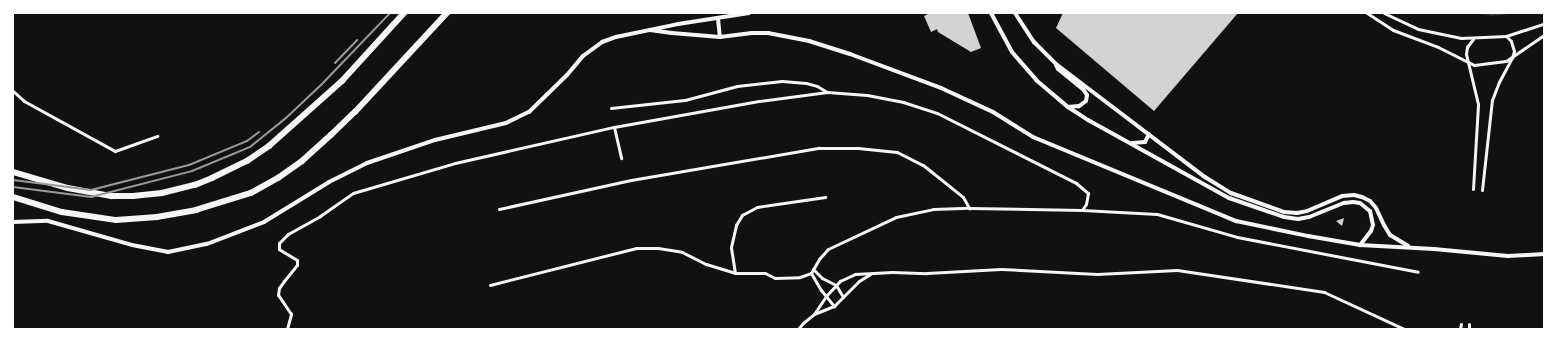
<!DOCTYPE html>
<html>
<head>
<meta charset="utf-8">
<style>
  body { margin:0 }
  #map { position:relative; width:1557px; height:342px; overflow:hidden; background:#111; font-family:Karla,sans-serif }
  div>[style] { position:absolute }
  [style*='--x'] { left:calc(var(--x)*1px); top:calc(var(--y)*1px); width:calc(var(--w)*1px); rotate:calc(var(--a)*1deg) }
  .water>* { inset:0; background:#333 }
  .building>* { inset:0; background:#d3d3d3 }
  .minor>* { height:3px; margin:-1.5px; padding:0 1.5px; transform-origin:1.5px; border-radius:1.5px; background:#f5f5f5 }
  .tertiary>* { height:4px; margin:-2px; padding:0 2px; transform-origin:2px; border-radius:2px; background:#f5f5f5 }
  .motorway>* { height:5.5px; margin:-2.75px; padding:0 2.75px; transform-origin:2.75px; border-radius:2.75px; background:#f5f5f5 }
  .rail>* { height:2px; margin:-1px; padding:0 1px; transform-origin:1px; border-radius:1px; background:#9a9a9a }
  span { translate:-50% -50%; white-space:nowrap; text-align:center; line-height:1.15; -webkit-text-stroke:3px #fff; paint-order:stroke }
  .frame { position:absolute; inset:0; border:14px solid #fff; pointer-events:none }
</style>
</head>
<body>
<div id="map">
  <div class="water">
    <div style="clip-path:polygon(1477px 13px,1517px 13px,1492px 16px)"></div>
  </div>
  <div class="building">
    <div style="clip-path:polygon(930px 13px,968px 13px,981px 48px,971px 52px,938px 32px,937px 29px,931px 32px,924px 16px)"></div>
    <div style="clip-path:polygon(1063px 13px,1238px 13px,1154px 111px,1056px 28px)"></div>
    <div style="clip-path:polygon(1344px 218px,1342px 226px,1336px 221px)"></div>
  </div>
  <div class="minor">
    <div style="--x:1367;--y:13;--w:31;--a:33"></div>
    <div style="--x:1393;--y:30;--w:48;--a:20.7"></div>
    <div style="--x:1438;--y:47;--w:40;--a:26.6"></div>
    <div style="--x:1474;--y:65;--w:32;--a:-7"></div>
    <div style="--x:1506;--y:61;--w:46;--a:-34.4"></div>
    <div style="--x:1384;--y:13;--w:38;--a:25"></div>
    <div style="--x:1418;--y:29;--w:44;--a:11.8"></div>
    <div style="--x:1461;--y:38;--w:45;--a:-2.5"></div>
    <div style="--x:1506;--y:36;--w:40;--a:-18"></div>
    <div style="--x:13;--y:91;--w:15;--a:42"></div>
    <div style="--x:24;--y:101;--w:104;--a:28.8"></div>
    <div style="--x:115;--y:151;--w:45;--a:-19.7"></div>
    <div style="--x:611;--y:108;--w:74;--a:-6.2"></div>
    <div style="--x:685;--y:100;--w:54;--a:-15.1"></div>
    <div style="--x:737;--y:86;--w:45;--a:-6.3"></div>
    <div style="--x:782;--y:81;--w:24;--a:5"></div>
    <div style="--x:806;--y:83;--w:11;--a:15"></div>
    <div style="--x:817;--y:86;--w:12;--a:31"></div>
    <div style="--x:614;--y:127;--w:32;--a:77"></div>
    <div style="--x:1473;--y:189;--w:85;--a:-86.6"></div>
    <div style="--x:1478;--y:104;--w:51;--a:-103.5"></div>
    <div style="--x:1466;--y:54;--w:7;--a:-82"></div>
    <div style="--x:1467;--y:47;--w:10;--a:-53"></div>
    <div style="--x:1482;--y:190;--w:91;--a:-83.7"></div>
    <div style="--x:1492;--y:100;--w:19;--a:-69"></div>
    <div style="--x:1499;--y:82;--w:27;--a:-62"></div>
    <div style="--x:1512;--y:58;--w:7;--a:-74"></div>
    <div style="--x:1514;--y:51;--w:10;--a:-107"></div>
    <div style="--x:1511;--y:41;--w:7;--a:-135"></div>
    <div style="--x:499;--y:209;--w:135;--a:-12.4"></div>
    <div style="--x:631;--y:180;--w:191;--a:-9.7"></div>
    <div style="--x:819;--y:148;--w:39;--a:0"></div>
    <div style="--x:858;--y:148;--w:39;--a:6"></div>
    <div style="--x:897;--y:152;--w:29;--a:27"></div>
    <div style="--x:923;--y:165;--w:51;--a:38.7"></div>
    <div style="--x:963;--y:197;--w:13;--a:61"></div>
    <div style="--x:813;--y:269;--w:13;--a:45"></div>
    <div style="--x:822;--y:278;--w:16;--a:27"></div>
    <div style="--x:836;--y:285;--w:14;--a:60"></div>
    <div style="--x:735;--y:273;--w:26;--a:-99"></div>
    <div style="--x:731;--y:247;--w:23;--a:-77"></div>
    <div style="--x:736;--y:225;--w:12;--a:-59"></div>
    <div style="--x:742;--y:215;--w:17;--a:-28"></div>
    <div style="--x:757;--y:207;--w:69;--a:-8.4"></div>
    <div style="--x:811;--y:273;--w:16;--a:-60"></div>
    <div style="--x:819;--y:259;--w:13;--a:-48"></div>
    <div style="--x:828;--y:249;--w:75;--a:-25.2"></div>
    <div style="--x:896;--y:217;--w:38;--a:-12"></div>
    <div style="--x:933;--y:209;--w:36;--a:-2"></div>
    <div style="--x:969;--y:208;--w:113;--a:1"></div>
    <div style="--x:1082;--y:210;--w:75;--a:3.1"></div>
    <div style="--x:1157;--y:214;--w:83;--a:16"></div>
    <div style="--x:1237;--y:237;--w:184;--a:10.9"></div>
    <div style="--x:811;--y:273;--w:20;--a:60"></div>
    <div style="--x:821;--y:290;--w:21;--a:51"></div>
    <div style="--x:490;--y:285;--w:151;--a:-14.2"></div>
    <div style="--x:636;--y:248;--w:22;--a:0"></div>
    <div style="--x:658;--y:248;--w:24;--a:9"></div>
    <div style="--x:682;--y:252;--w:27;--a:27"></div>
    <div style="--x:706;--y:264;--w:30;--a:17"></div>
    <div style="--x:735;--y:273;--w:30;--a:0"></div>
    <div style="--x:765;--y:273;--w:11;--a:27"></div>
    <div style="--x:775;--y:278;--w:25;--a:-2"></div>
    <div style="--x:800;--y:277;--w:12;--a:-20"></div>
    <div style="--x:814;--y:314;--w:22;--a:-56"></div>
    <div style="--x:826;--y:296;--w:21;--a:-47"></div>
    <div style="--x:840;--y:281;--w:17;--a:-25"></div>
    <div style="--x:855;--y:274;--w:37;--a:-3"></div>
    <div style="--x:892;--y:272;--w:35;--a:2"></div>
    <div style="--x:927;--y:273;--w:74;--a:-3.1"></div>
    <div style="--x:1001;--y:269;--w:96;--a:3"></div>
    <div style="--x:1097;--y:274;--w:80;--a:-2.9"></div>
    <div style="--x:1177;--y:270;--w:149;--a:8.5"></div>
    <div style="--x:1324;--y:292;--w:88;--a:24.8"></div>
    <div style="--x:287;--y:329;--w:16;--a:-75"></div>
    <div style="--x:291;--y:314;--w:23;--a:-124"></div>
    <div style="--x:278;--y:295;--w:7;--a:-82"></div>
    <div style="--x:279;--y:288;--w:9;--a:-54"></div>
    <div style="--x:284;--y:281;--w:21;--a:-51"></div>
    <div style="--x:297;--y:265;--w:5;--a:-90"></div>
    <div style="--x:297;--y:260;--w:21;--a:-149"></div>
    <div style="--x:279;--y:249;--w:6;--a:-90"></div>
    <div style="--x:279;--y:243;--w:13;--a:-45"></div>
    <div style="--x:288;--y:234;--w:37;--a:-29"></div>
    <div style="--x:320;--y:216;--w:40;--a:-34.9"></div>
    <div style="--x:353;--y:193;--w:106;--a:-16.4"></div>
    <div style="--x:455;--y:163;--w:163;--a:-12.8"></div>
    <div style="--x:614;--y:127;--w:147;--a:-10.2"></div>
    <div style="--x:759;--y:101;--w:69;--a:-7.5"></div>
    <div style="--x:827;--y:92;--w:40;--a:4.3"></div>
    <div style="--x:867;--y:95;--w:37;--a:11"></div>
    <div style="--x:903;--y:102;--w:36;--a:18"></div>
    <div style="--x:937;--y:113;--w:156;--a:26.7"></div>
    <div style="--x:1076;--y:183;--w:16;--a:40"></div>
    <div style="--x:1088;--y:193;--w:11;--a:100"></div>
    <div style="--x:1086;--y:204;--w:7;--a:124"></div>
    <div style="--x:798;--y:329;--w:8;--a:-50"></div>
    <div style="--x:803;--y:323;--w:14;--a:-39"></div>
    <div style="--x:814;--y:314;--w:22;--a:-22"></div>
    <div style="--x:834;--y:306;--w:35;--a:-45"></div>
    <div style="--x:859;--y:281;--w:13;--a:-32"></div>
    <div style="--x:1460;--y:329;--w:5;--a:-79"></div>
    <div style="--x:1469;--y:329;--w:5;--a:-90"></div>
  </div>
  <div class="tertiary">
    <div style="--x:991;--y:13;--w:44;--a:61.7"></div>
    <div style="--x:1012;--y:52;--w:37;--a:49"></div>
    <div style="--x:1036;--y:80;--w:42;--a:40.2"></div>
    <div style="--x:1068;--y:107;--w:24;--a:33"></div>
    <div style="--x:1088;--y:120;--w:161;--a:29"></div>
    <div style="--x:1229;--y:198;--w:58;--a:19.1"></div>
    <div style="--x:1284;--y:217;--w:14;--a:8"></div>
    <div style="--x:1298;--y:219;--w:11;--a:-10"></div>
    <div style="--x:1309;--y:217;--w:38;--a:-22"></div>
    <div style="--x:1344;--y:203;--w:9;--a:-6"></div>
    <div style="--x:1353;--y:202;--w:7;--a:8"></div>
    <div style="--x:1360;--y:203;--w:13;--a:39"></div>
    <div style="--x:1370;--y:211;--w:14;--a:78"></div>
    <div style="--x:1373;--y:225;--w:6;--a:108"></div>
    <div style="--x:1371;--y:231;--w:18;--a:128"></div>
    <div style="--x:1015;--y:13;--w:35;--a:57"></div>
    <div style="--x:1034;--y:42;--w:31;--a:45"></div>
    <div style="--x:1056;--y:64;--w:187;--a:37.2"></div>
    <div style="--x:1205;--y:177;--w:31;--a:32"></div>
    <div style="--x:1231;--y:193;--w:56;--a:19.7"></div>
    <div style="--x:1284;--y:212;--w:13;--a:4"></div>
    <div style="--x:1297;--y:213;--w:10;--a:-11"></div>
    <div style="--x:1307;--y:211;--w:38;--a:-23"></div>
    <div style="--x:1342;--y:196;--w:12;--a:-5"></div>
    <div style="--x:1354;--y:195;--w:8;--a:14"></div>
    <div style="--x:1362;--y:197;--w:9;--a:27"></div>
    <div style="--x:1370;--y:201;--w:9;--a:49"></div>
    <div style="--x:1376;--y:208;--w:19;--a:65"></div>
    <div style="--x:1384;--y:225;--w:12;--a:59"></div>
    <div style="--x:1390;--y:235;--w:21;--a:31"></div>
    <div style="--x:718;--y:19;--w:18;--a:84"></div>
    <div style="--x:650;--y:30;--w:22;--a:8"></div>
    <div style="--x:672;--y:33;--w:48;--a:4.8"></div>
    <div style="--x:720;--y:37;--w:32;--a:-7"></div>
    <div style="--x:752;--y:33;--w:16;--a:0"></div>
    <div style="--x:768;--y:33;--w:42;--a:11"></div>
    <div style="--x:809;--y:41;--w:43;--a:17.6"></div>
    <div style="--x:850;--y:54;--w:97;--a:20.5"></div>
    <div style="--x:941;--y:88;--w:57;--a:24.8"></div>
    <div style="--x:993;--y:112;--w:47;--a:32"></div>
    <div style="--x:1033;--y:137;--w:220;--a:22.5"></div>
    <div style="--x:1236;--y:221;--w:74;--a:11.8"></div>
    <div style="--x:1308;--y:236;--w:53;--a:9.8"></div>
    <div style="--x:1360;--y:245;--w:74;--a:3.1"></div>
    <div style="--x:1434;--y:249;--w:74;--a:5.4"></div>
    <div style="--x:1508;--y:256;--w:36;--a:-3"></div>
    <div style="--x:1056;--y:65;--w:4;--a:63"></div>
    <div style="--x:1058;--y:69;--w:32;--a:39"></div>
    <div style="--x:1083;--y:89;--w:7;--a:56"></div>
    <div style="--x:1087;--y:95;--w:6;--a:99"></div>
    <div style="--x:1086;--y:101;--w:9;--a:144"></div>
    <div style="--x:1079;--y:106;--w:11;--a:175"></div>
    <div style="--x:1132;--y:143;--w:13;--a:-4"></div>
    <div style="--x:1145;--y:142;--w:9;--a:-63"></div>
    <div style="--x:13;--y:222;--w:35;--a:-2"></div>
    <div style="--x:48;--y:221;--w:87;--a:15.9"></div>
    <div style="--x:132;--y:245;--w:37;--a:11"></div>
    <div style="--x:168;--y:252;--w:40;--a:-12"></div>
    <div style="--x:207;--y:244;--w:61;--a:-21.1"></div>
    <div style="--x:264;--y:222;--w:76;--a:-31.6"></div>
    <div style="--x:329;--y:182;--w:42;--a:-26.6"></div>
    <div style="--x:367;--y:163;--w:72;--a:-18.7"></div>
    <div style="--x:435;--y:140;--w:73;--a:-13.5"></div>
    <div style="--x:506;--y:123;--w:25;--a:-26"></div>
    <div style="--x:529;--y:112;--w:53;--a:-44.2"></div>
    <div style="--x:567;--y:75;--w:25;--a:-50"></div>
    <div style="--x:583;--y:56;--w:24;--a:-36"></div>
    <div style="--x:602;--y:42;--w:15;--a:-20"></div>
    <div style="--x:616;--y:37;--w:63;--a:-11.8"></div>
    <div style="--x:678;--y:24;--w:72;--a:-8.8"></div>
  </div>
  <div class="motorway">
    <div style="--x:13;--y:172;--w:57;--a:16.2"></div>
    <div style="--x:68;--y:188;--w:44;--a:10.5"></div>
    <div style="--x:111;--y:196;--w:22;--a:0"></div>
    <div style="--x:133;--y:196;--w:29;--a:-6"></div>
    <div style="--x:162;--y:193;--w:34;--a:-14"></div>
    <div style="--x:195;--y:185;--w:18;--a:-22"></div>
    <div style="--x:212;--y:178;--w:39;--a:-26"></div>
    <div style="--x:247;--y:161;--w:27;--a:-34"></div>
    <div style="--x:269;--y:146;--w:98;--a:-41.7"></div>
    <div style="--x:342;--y:81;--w:92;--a:-47.6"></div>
    <div style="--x:13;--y:197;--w:51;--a:17"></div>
    <div style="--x:62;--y:212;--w:55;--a:8.4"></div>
    <div style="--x:116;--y:220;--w:41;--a:-4.2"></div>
    <div style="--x:157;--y:217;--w:40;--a:-10"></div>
    <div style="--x:196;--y:210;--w:58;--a:-17.2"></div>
    <div style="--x:251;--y:193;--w:31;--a:-29"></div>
    <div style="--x:278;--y:178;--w:29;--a:-35"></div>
    <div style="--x:302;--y:161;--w:39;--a:-42"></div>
    <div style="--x:331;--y:135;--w:33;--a:-44"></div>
    <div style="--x:355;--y:112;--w:135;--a:-47.1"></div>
  </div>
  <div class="rail">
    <div style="--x:335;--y:63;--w:32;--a:-46"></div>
    <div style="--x:13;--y:180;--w:79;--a:7.3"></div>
    <div style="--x:91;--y:190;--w:101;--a:-14.3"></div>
    <div style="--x:189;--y:165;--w:63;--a:-22.5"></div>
    <div style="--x:247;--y:141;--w:15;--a:-37"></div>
    <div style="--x:13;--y:187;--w:79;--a:7.3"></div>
    <div style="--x:91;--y:197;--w:104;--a:-14.4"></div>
    <div style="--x:192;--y:171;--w:63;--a:-22.5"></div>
    <div style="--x:250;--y:147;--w:46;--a:-38.9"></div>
    <div style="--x:286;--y:118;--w:48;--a:-43.3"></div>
    <div style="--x:321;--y:85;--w:100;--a:-46.2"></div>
  </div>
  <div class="frame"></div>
</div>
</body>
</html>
